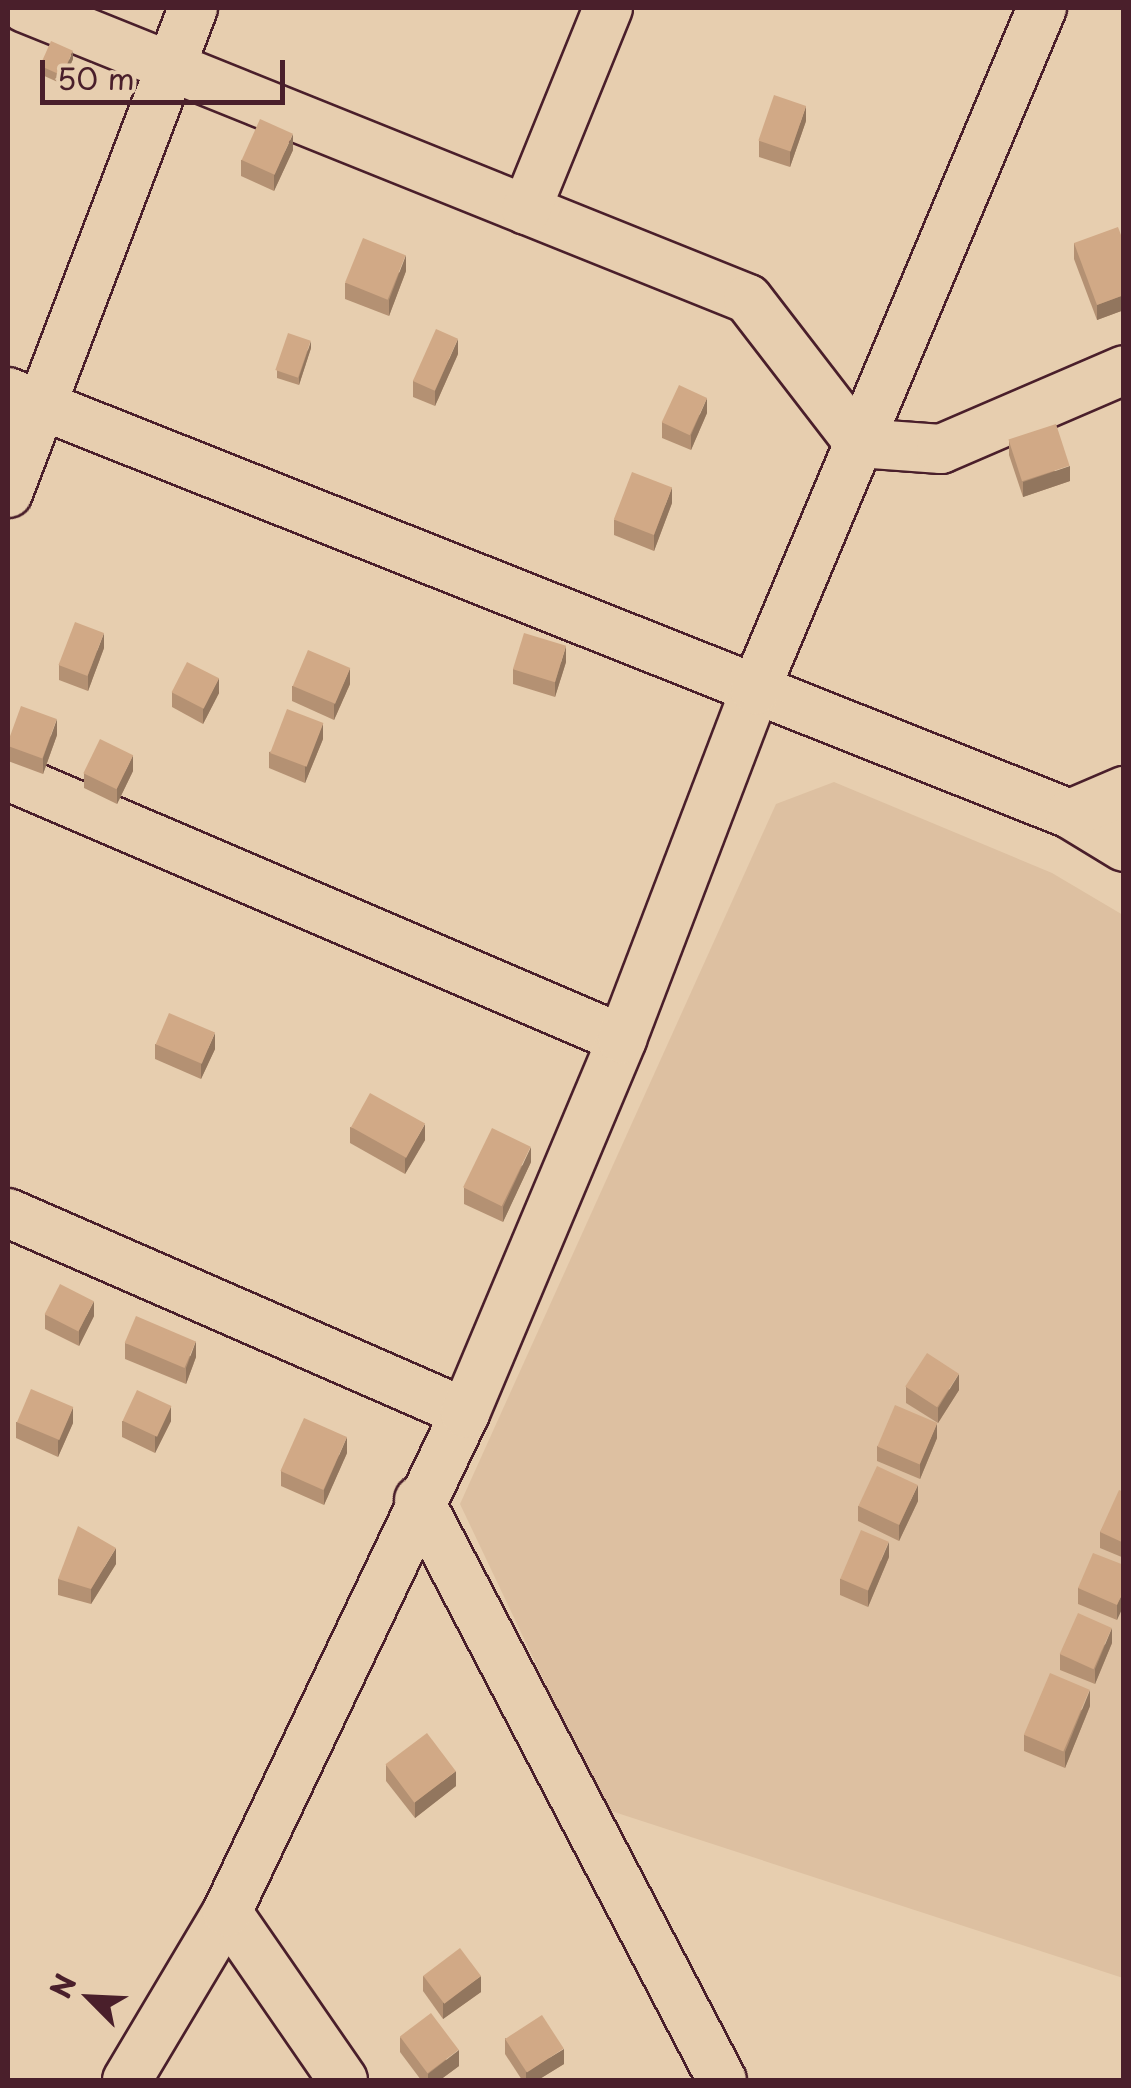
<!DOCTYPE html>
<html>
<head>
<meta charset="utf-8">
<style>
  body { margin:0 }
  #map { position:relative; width:1131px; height:2088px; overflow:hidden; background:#e7ceaf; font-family:"Playpen Sans",sans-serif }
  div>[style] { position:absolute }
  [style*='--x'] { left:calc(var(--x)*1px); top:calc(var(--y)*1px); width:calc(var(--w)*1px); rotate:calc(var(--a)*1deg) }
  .built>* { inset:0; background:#ddc0a1 }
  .roads { filter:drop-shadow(2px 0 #4a1f2b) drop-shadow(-2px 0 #4a1f2b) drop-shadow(0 2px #4a1f2b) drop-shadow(0 -2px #4a1f2b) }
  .minor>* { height:48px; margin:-24px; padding:0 24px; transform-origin:24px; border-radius:24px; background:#e7ceaf }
  .wall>* { inset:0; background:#b49173 }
  .shaded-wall>* { inset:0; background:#92765e }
  .building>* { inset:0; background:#d1a986; transform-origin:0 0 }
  span { translate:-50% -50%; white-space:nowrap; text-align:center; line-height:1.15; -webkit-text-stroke:9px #e7ceaf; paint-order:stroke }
  .frame { position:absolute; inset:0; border:10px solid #4a1f2b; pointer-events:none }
  .north { position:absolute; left:40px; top:1948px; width:100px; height:100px; -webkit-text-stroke:8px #e7ceaf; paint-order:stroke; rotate:294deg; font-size:28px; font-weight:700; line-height:40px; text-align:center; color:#4a1f2b }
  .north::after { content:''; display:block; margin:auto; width:35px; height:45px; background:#4a1f2b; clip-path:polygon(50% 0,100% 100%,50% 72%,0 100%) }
  .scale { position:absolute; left:40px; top:60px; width:245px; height:45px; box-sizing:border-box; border:5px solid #4a1f2b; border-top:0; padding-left:12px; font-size:30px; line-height:35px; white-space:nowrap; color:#4a1f2b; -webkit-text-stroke:8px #e7ceaf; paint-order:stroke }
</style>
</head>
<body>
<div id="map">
  <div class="built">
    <div style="clip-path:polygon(834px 782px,1052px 873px,1123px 915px,1123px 1978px,605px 1809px,460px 1504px,776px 804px)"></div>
  </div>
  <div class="roads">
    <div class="minor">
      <div style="--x:25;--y:8;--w:779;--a:21.92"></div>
      <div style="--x:748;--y:299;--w:182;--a:52.4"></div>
      <div style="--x:859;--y:443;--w:82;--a:4.2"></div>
      <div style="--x:941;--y:449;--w:199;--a:-23.3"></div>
      <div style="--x:526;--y:210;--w:218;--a:-67.9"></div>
      <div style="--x:8;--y:392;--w:1143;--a:21.67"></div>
      <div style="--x:1070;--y:814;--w:63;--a:31.4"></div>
      <div style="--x:8;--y:493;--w:519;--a:-69.12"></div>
      <div style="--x:8;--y:776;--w:668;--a:23.19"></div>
      <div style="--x:1070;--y:814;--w:59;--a:-23.1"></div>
      <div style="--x:8;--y:1213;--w:499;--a:23.6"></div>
      <div style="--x:419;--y:1500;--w:654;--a:62.42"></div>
      <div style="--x:127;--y:2080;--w:196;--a:-59.2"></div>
      <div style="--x:343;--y:2080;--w:204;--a:-124.6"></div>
      <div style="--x:227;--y:1912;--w:553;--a:-64.5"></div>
      <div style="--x:465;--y:1413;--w:406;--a:-67.2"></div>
      <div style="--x:622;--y:1039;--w:373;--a:-69.1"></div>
      <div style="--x:755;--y:690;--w:740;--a:-67.18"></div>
    </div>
  </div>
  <div class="wall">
    <div style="clip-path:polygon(73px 59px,62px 84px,40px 74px,40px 66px)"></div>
    <div style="clip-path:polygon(806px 121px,790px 167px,759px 157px,759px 141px)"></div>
    <div style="clip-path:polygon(293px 150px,274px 191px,241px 176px,241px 160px)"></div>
    <div style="clip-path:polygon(1074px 243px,1124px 243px,1124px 310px,1097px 320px,1074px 259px)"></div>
    <div style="clip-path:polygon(406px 271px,389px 316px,345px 299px,345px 283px)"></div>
    <div style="clip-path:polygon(311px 348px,299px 385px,277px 378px,277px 370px)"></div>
    <div style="clip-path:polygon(458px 354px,435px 406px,413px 397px,413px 381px)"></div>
    <div style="clip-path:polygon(707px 413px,691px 450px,662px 438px,662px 422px)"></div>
    <div style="clip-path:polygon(1009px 440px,1070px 481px,1023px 497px,1009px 455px)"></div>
    <div style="clip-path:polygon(672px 503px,654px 551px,614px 535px,614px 520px)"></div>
    <div style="clip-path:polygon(104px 648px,88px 691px,59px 680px,59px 665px)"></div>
    <div style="clip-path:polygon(566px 662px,555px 697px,513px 684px,513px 669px)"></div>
    <div style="clip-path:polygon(350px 684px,334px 720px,292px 701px,292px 686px)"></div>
    <div style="clip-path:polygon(172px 692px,219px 693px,203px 724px,172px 707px)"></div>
    <div style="clip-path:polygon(57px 735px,43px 774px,8px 761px,8px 744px)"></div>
    <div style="clip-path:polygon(323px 739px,305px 783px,269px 768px,269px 752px)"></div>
    <div style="clip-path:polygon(133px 771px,117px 804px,84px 788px,84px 773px)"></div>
    <div style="clip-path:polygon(155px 1044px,215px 1049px,201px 1079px,155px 1059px)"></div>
    <div style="clip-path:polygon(350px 1127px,425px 1140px,405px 1174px,350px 1143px)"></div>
    <div style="clip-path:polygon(531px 1162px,503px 1222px,464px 1204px,464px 1188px)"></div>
    <div style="clip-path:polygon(45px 1314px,94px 1316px,79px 1346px,45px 1329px)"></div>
    <div style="clip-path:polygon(125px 1343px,196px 1357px,186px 1384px,125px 1359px)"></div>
    <div style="clip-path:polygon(906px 1387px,959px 1390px,938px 1423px,906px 1403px)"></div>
    <div style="clip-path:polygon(122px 1421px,171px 1421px,155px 1453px,122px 1437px)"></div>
    <div style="clip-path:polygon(16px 1422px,73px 1423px,58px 1457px,16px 1438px)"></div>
    <div style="clip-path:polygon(937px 1438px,920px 1479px,877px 1461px,877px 1446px)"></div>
    <div style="clip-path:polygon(347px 1453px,324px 1505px,281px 1486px,281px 1471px)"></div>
    <div style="clip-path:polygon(1124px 1492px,1124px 1558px,1100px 1548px,1100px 1532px)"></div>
    <div style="clip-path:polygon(918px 1501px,899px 1541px,858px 1521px,858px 1506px)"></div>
    <div style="clip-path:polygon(889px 1557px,868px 1607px,840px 1595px,840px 1579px)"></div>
    <div style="clip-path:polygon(116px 1564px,91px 1604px,58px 1595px,58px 1579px)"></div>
    <div style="clip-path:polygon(1124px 1565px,1117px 1620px,1078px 1604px,1078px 1588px)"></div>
    <div style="clip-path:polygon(1112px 1643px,1095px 1684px,1060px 1670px,1060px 1654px)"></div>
    <div style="clip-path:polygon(1090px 1706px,1065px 1768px,1024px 1751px,1024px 1735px)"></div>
    <div style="clip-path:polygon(386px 1765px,456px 1786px,415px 1818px,386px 1781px)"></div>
    <div style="clip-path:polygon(423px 1976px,481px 1992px,443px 2019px,423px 1991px)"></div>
    <div style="clip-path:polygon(400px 2037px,459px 2066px,440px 2080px,421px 2080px,400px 2052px)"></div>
    <div style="clip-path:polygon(505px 2038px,564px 2064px,538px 2080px,522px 2080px,505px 2054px)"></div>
  </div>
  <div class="shaded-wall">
    <div style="clip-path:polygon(73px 51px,73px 59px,62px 84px,62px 76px)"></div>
    <div style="clip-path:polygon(806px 106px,806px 121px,790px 167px,790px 152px)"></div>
    <div style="clip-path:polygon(293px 134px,293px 150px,274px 191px,274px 175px)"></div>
    <div style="clip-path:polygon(406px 255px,406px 271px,389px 316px,389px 300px)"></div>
    <div style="clip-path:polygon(1124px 295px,1124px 310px,1097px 320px,1097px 305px)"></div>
    <div style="clip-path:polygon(458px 339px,458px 354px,435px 406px,435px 391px)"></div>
    <div style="clip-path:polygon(311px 341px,311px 348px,299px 385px,299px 377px)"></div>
    <div style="clip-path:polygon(707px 398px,707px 413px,691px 450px,691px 435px)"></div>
    <div style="clip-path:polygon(1070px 466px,1070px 481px,1023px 497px,1023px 482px)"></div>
    <div style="clip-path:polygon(672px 487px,672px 503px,654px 551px,654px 535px)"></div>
    <div style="clip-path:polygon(104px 633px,104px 648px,88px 691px,88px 675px)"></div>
    <div style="clip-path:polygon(566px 646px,566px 662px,555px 697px,555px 682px)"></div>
    <div style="clip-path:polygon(350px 668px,350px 684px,334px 720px,334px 705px)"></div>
    <div style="clip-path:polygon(219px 678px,219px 693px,203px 724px,203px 708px)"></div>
    <div style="clip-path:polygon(57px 719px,57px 735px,43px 774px,43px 758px)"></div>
    <div style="clip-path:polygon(323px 723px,323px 739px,305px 783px,305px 767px)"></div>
    <div style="clip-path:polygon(133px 755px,133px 771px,117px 804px,117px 788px)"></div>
    <div style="clip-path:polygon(215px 1033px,215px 1049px,201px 1079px,201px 1064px)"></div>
    <div style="clip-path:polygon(425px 1124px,425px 1140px,405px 1174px,405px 1159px)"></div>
    <div style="clip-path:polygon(531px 1147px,531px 1162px,503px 1222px,503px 1207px)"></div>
    <div style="clip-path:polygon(94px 1301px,94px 1316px,79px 1346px,79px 1330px)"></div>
    <div style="clip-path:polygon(196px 1341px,196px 1357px,186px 1384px,186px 1368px)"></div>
    <div style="clip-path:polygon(959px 1374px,959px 1390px,938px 1423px,938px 1408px)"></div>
    <div style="clip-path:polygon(171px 1406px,171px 1421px,155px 1453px,155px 1437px)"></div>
    <div style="clip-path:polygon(73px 1407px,73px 1423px,58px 1457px,58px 1441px)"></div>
    <div style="clip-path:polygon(937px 1423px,937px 1438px,920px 1479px,920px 1463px)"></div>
    <div style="clip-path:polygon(347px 1437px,347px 1453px,324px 1505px,324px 1490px)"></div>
    <div style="clip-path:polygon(918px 1485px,918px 1501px,899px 1541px,899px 1525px)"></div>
    <div style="clip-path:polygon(889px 1542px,889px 1557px,868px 1607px,868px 1591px)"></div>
    <div style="clip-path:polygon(116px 1548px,116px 1564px,91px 1604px,91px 1589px)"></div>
    <div style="clip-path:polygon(1124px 1590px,1124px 1605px,1117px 1620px,1117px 1605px)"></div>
    <div style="clip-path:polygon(1112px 1628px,1112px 1643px,1095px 1684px,1095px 1669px)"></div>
    <div style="clip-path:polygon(1090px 1690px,1090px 1706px,1065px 1768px,1065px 1752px)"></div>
    <div style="clip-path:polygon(456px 1771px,456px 1786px,415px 1818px,415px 1802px)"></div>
    <div style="clip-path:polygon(481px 1976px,481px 1992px,443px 2019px,443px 2003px)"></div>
    <div style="clip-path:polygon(564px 2049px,564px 2064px,538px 2080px,526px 2080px,526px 2072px)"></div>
    <div style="clip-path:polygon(459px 2050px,459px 2066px,440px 2080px,428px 2080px,428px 2074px)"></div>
  </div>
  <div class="building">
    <div style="left:51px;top:41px;width:24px;height:27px;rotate:24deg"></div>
    <div style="left:774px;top:95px;width:34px;height:48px;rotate:19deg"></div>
    <div style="left:260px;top:119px;width:36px;height:45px;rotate:24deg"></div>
    <div style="clip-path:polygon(1118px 227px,1124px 243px,1124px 295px,1097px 305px,1074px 243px)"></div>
    <div style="left:363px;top:238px;width:46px;height:48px;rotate:22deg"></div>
    <div style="left:436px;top:329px;width:24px;height:57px;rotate:24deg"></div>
    <div style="left:288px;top:333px;width:24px;height:39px;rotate:19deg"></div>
    <div style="left:679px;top:385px;width:31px;height:41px;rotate:25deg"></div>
    <div style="left:1056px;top:424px;width:44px;height:50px;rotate:72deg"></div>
    <div style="left:632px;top:472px;width:43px;height:51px;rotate:21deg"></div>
    <div style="left:75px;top:622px;width:31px;height:46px;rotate:21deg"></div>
    <div style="left:524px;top:633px;width:44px;height:38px;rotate:17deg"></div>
    <div style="left:308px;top:650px;width:46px;height:39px;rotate:23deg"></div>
    <div style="left:187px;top:662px;width:36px;height:34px;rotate:27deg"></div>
    <div style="left:21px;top:706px;width:38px;height:42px;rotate:20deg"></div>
    <div style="left:287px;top:709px;width:39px;height:47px;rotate:21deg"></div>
    <div style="left:100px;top:739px;width:37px;height:38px;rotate:26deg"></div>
    <div style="left:169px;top:1013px;width:50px;height:34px;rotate:23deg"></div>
    <div style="left:370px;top:1093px;width:63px;height:39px;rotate:29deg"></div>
    <div style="left:492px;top:1128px;width:43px;height:66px;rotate:26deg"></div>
    <div style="left:60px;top:1284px;width:38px;height:34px;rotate:27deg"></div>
    <div style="left:136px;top:1316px;width:65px;height:29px;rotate:23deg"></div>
    <div style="left:927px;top:1353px;width:38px;height:40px;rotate:33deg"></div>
    <div style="left:31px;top:1389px;width:46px;height:36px;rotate:23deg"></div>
    <div style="left:137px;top:1390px;width:38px;height:34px;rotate:25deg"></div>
    <div style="left:895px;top:1405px;width:46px;height:45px;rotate:23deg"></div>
    <div style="left:304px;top:1418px;width:47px;height:58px;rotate:24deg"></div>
    <div style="left:877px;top:1466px;width:45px;height:44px;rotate:25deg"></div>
    <div style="clip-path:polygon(1119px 1490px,1124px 1492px,1124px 1543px,1100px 1532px)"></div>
    <div style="clip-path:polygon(78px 1526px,116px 1548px,91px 1589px,58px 1579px)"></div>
    <div style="left:861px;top:1530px;width:30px;height:53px;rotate:23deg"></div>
    <div style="clip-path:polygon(1093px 1553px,1124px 1565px,1124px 1590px,1117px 1605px,1078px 1588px)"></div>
    <div style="left:1078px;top:1613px;width:37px;height:45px;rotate:24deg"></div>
    <div style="left:1050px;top:1673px;width:43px;height:67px;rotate:23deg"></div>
    <div style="left:427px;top:1733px;width:48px;height:52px;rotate:53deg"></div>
    <div style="left:460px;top:1948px;width:35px;height:46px;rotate:53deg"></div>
    <div style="left:431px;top:2013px;width:46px;height:39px;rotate:53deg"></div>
    <div style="left:542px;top:2015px;width:40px;height:44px;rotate:57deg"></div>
  </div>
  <div class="frame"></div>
  <div class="north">N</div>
  <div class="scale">50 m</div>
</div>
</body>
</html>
